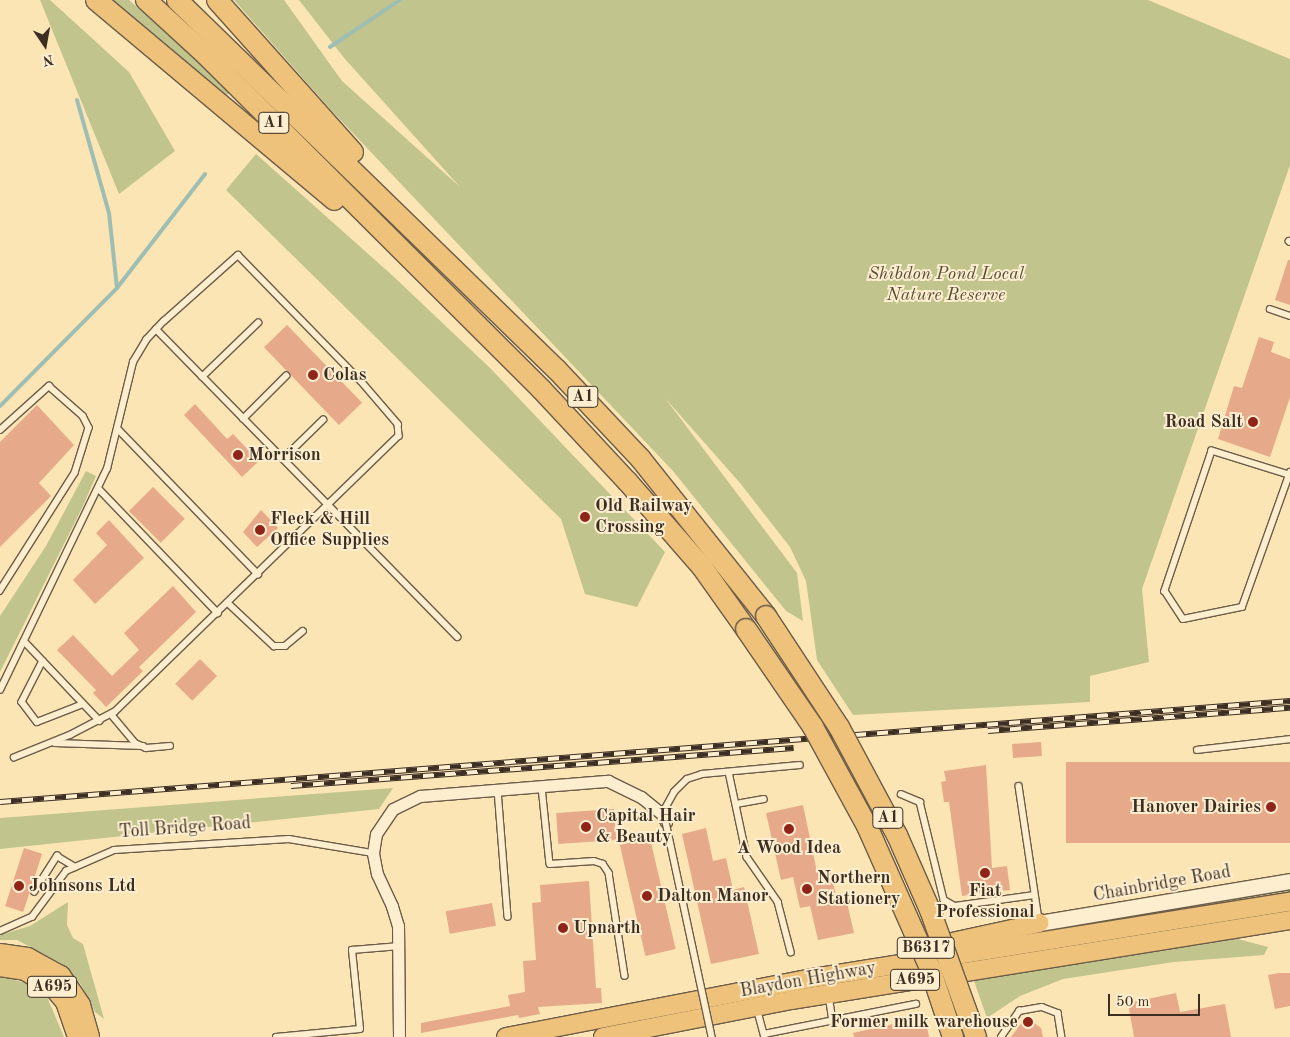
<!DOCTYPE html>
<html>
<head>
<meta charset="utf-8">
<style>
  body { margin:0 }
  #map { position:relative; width:1290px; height:1037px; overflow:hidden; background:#fbe5b5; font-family:"Old Standard TT",serif }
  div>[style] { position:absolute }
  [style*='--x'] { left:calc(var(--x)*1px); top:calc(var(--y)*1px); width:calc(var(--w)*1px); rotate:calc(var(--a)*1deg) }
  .green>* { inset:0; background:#c1c48c }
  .stream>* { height:4px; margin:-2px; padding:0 2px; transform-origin:2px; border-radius:2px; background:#9fbeb3 }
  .building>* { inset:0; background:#e6aa8a; transform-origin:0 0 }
  .roads { filter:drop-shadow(1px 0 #6c5c48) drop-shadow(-1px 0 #6c5c48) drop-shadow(0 1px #6c5c48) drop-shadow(0 -1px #6c5c48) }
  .lane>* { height:5.5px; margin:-2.75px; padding:0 2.75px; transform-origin:2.75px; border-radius:2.75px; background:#fceecf }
  .street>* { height:11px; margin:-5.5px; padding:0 5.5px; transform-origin:5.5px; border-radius:5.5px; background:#fceecf }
  .secondary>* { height:15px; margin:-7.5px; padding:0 7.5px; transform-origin:7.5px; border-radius:7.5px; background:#fceecf }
  .primary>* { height:18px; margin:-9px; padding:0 9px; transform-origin:9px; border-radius:9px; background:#eec27a }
  .highway>* { height:20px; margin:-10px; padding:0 10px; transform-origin:10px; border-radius:10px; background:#eec27a }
  .rail>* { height:5.5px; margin-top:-2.75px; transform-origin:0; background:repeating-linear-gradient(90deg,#fceecf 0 11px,#3d2e23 0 22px); box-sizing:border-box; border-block:1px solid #3d2e23 }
  .bridges { filter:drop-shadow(1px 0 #6c5c48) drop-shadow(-1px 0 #6c5c48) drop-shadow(0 1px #6c5c48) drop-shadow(0 -1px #6c5c48) }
  .lane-bridge>* { height:5.5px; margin:-2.75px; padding:0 2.75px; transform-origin:2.75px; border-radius:2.75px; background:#fceecf }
  .highway-bridge>* { height:20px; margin:-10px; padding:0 10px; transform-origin:10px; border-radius:10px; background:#eec27a }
  .dots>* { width:14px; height:14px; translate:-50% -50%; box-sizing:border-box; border:2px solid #fceecf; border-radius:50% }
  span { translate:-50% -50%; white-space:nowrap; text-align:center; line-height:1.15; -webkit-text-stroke:4px #fceecf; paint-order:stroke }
  .shield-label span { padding:1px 4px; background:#fceecf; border:1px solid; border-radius:4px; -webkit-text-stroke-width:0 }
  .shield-label { font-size:16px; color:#3d2e23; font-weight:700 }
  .park-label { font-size:18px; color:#574c38; font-style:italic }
  .poi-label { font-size:18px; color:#3d2e23; font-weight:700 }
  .left { translate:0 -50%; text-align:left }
  .right { translate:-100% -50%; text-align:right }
  .street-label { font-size:18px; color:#3d2e23 }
  .north { position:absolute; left:20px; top:20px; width:50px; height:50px; -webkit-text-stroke:4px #fceecf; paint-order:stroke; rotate:168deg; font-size:14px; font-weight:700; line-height:20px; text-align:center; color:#3d2e23 }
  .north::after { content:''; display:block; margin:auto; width:18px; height:22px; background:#3d2e23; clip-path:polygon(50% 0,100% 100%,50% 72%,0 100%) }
  .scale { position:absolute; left:1108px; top:994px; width:92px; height:22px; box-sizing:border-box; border:2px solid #3d2e23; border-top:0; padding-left:6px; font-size:15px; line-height:18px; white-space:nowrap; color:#3d2e23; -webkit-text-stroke:4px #fceecf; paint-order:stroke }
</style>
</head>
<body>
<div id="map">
  <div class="green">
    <div style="clip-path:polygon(40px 0,50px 0,129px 72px,175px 151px,119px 194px)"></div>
    <div style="clip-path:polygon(111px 0,129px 0,231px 91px,227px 95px)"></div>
    <div style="clip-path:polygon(234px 0,284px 0,342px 81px,460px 187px,345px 59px,299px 0,1148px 0,1290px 59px,1290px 165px,1142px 589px,1149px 662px,1090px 676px,1090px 702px,853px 715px,817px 660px,806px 581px,790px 547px,740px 483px,665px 398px,797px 573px,803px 621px,786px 611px,673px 471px,331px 110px)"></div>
    <div style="clip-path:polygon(256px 154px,393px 276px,491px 369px,665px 552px,637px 607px,585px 594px,561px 519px,226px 190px)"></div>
    <div style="clip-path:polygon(86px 471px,96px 476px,83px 506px,0 672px,0 616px,46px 546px)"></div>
    <div style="clip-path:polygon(393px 788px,379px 809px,0 849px,0 818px)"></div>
    <div style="clip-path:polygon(1290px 887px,1290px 894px,962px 943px)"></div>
    <div style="clip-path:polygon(68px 902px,67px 925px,73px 938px,83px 944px,104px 1019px,95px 1012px,80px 983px,61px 963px,17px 940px,0 940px,0 935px,30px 926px)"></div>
    <div style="clip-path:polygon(1234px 938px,1268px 947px,1264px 955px,1174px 962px,1063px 979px,1020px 996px,987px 1018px,974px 981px)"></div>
    <div style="clip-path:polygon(4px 977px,36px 986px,47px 997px,64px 1037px,0 1037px,0 978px)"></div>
  </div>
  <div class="stream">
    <div style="--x:330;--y:47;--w:84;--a:-33.9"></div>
    <div style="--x:77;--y:100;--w:117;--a:74.2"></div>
    <div style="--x:109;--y:213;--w:75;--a:83.9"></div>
    <div style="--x:0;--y:406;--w:166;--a:-45.2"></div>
    <div style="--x:117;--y:288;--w:144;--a:-52.3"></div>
  </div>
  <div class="building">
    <div style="clip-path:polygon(1288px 260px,1290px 260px,1290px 305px,1275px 300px)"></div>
    <div style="left:287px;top:325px;width:108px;height:32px;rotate:46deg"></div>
    <div style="clip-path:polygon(1259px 337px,1274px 342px,1271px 352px,1290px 359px,1290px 397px,1270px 457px,1218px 439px,1234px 386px,1242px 388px)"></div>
    <div style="clip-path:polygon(195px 404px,227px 439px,233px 434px,259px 461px,242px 477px,184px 415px)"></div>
    <div style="clip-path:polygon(37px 405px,74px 445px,39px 483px,51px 496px,0 547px,0 442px)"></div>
    <div style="left:153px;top:487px;width:45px;height:34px;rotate:45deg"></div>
    <div style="clip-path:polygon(261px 510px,278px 528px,257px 547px,243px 532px)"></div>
    <div style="clip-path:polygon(109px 520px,144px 558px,95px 604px,73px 580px,107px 545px,96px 533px)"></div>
    <div style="clip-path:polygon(173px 586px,196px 612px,139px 667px,143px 671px,106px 707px,93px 693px,96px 690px,57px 650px,73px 635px,112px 676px,139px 650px,124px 633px)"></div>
    <div style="left:200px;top:659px;width:24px;height:35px;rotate:45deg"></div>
    <div style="left:1041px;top:742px;width:14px;height:29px;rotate:86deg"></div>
    <div style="left:1290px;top:762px;width:81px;height:224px;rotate:90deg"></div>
    <div style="clip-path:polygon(986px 765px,992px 868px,1007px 866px,1010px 890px,962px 896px,949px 802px,944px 802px,941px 782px,946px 781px,944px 771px)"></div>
    <div style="clip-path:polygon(803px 805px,817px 872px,830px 869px,837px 900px,846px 898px,854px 933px,818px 940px,810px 906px,800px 908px,793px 877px,781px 880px,766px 813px)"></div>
    <div style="left:614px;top:809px;width:31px;height:58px;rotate:86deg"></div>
    <div style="clip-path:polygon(706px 828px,713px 861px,726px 858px,733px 890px,744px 887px,759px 954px,711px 964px,682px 834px)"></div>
    <div style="left:650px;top:838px;width:114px;height:31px;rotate:77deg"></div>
    <div style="left:24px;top:848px;width:19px;height:61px;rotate:18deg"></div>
    <div style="clip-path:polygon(589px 881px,596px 988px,601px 988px,602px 1003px,538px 1007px,540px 1014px,519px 1018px,518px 1015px,421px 1033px,421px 1023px,510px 1006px,508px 995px,525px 992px,523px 961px,536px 960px,532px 903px,541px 902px,540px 885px)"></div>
    <div style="left:492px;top:903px;width:23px;height:47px;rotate:80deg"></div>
    <div style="clip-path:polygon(1279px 973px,1290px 973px,1290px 1006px,1275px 1009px,1268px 975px)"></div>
    <div style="clip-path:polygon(1176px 993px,1180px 1012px,1225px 1004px,1231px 1037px,1134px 1037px,1128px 1003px)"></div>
    <div style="clip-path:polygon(925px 1017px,929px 1037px,854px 1037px,853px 1033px)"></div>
    <div style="clip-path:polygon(1026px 1017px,1041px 1028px,1043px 1037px,1011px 1037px)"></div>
  </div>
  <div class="roads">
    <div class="lane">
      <div style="--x:1289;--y:241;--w:1;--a:45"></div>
      <div style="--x:1270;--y:309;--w:21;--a:19"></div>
      <div style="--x:156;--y:329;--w:431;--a:45.6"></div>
      <div style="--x:202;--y:377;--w:78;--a:-44"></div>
      <div style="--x:243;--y:419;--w:61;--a:-45"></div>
      <div style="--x:118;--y:429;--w:202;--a:46"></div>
      <div style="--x:0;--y:430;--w:66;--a:-41.9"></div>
      <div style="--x:49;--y:386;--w:45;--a:41.4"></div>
      <div style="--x:83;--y:416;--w:13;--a:63"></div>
      <div style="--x:89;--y:428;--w:47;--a:107.3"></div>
      <div style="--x:75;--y:473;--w:140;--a:122.4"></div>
      <div style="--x:283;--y:459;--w:56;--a:-44.3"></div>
      <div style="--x:1289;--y:475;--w:81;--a:-162.7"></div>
      <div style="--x:1212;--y:451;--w:148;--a:108.6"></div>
      <div style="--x:1165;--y:591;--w:33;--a:57"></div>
      <div style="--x:1183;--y:619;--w:60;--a:-11.5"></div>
      <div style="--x:1242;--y:607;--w:143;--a:-70.4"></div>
      <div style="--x:99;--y:489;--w:172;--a:46.2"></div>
      <div style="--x:228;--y:603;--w:63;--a:43.1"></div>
      <div style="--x:274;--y:646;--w:11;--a:0"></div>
      <div style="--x:285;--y:646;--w:23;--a:-40"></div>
      <div style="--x:24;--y:641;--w:110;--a:46.5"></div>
      <div style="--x:43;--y:661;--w:46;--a:117.1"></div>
      <div style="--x:22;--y:702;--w:25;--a:53"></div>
      <div style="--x:37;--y:722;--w:49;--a:-21.4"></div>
      <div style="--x:0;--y:690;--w:246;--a:-64.2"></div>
      <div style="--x:107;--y:469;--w:110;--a:-76.3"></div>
      <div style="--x:133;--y:362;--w:26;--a:-59"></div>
      <div style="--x:146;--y:340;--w:26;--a:-47"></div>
      <div style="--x:164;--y:321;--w:99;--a:-41.7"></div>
      <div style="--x:238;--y:255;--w:176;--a:45.7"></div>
      <div style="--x:361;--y:381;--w:57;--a:49.3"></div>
      <div style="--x:398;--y:424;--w:12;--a:85"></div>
      <div style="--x:399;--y:436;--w:396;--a:135.8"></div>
      <div style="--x:115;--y:712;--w:50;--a:152.4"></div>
      <div style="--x:71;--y:735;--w:61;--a:158"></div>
      <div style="--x:111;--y:714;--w:38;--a:50"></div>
      <div style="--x:135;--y:743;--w:12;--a:24"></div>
      <div style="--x:146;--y:748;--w:24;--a:-5"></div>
      <div style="--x:55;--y:743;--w:88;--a:2"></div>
      <div style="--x:1197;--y:750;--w:94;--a:-6.7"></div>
      <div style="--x:729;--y:772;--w:87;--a:78"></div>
      <div style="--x:747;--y:857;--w:55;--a:55.4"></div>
      <div style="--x:778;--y:902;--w:52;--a:75.4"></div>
      <div style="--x:1019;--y:786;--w:135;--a:81.5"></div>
      <div style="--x:542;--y:787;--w:77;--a:84.1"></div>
      <div style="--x:550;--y:864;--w:44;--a:-3.9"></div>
      <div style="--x:594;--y:861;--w:9;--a:18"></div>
      <div style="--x:603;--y:864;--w:11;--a:56"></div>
      <div style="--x:609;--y:873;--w:104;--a:81.2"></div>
      <div style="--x:498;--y:790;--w:127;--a:85.5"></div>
      <div style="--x:901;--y:794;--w:21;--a:23"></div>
      <div style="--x:920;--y:802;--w:101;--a:76.2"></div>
      <div style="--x:944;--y:900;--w:13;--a:29"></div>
      <div style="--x:955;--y:906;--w:80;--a:-7.9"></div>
      <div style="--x:736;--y:804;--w:28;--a:-10"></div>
      <div style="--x:662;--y:814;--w:25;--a:-61"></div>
      <div style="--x:674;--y:792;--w:18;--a:-45"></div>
      <div style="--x:687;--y:779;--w:16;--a:-18"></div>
      <div style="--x:702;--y:774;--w:98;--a:-5.2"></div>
      <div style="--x:34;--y:892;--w:43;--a:-57.4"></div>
      <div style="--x:57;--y:856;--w:21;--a:31"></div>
      <div style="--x:0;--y:931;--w:35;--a:-24"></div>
      <div style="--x:32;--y:917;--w:57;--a:-53.5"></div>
      <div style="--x:66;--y:871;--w:52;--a:-23.6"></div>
      <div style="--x:114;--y:850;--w:175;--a:-3.6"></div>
      <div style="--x:289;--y:839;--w:85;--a:9.5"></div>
      <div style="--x:829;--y:996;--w:24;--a:81"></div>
      <div style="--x:757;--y:1008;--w:30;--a:75"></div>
      <div style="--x:764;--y:1034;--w:155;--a:-11.2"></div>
      <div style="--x:276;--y:1037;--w:84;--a:-5.4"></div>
      <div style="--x:360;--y:1029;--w:79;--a:-95.8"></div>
      <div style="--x:352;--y:950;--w:48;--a:-4.8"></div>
      <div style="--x:1001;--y:1037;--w:32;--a:-55"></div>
      <div style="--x:1019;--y:1011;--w:23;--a:-10"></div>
      <div style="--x:1042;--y:1007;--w:17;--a:21"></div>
      <div style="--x:1058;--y:1013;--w:24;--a:81"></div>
    </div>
    <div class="street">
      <div style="--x:399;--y:1037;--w:111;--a:-90.5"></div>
      <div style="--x:398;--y:926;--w:21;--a:-107"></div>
      <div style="--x:392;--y:906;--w:35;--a:-115"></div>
      <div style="--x:377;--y:874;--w:21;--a:-101"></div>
      <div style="--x:373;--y:853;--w:19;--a:-81"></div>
      <div style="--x:376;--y:834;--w:30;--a:-56"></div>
      <div style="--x:393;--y:809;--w:30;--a:-26"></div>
      <div style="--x:420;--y:796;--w:189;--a:-4.6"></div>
      <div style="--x:608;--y:781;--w:37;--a:26"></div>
      <div style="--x:641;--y:797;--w:27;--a:39"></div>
      <div style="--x:662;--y:814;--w:9;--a:63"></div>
    </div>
    <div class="secondary">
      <div style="--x:1039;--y:923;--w:254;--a:-9.5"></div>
    </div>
    <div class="primary">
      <div style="--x:929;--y:947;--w:113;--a:-12.3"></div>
      <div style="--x:0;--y:953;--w:28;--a:8"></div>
      <div style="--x:28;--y:957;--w:38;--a:29"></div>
      <div style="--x:61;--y:975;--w:36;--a:56"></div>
      <div style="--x:81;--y:1005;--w:33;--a:74"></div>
      <div style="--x:0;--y:967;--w:25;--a:9"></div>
      <div style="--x:25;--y:971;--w:34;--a:32"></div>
      <div style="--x:54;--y:989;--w:17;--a:50"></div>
      <div style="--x:65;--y:1002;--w:37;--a:71"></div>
      <div style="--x:506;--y:1037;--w:313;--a:-10.9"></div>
      <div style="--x:813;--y:978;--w:483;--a:-9.1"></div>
      <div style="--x:603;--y:1037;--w:192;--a:-11.1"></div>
      <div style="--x:791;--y:1000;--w:505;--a:-9.11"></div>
    </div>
    <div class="highway">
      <div style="--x:96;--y:0;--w:311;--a:40"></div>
      <div style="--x:146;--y:0;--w:81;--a:42.5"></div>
      <div style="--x:206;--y:55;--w:474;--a:44.9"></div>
      <div style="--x:542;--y:390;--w:125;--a:47"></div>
      <div style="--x:627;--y:481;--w:114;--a:48.9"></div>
      <div style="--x:702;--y:567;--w:76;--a:54.6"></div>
      <div style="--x:177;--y:0;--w:530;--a:44.24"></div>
      <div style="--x:557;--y:370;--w:121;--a:46.7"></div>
      <div style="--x:640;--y:458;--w:202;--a:51.4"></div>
      <div style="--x:217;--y:0;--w:204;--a:48.2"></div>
    </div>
  </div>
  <div class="rail">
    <div style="--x:988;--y:731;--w:303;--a:-4.4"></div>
    <div style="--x:291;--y:786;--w:504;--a:-4.32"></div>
    <div style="--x:0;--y:802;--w:1294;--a:-4.48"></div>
  </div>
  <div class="bridges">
    <div class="lane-bridge">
      <div style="--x:666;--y:822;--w:220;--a:77.9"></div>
    </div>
    <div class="highway-bridge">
      <div style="--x:766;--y:616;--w:133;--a:56.7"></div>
      <div style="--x:839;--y:727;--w:123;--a:61.8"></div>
      <div style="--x:897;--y:835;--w:82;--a:66.3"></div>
      <div style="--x:930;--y:910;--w:135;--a:70.1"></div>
      <div style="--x:746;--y:629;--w:119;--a:55.6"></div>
      <div style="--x:813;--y:727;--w:113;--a:61.4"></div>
      <div style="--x:867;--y:826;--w:155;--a:66.1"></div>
      <div style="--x:930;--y:968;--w:73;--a:71.6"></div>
    </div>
  </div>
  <div class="dots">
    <div style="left:313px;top:375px;background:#8f2418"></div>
    <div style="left:1253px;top:422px;background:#8f2418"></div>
    <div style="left:238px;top:455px;background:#8f2418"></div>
    <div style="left:585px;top:517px;background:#8f2418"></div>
    <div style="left:260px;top:530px;background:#8f2418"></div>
    <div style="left:1271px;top:807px;background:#8f2418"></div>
    <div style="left:586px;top:827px;background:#8f2418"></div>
    <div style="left:789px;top:829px;background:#8f2418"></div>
    <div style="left:985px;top:873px;background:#8f2418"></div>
    <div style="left:19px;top:886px;background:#8f2418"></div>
    <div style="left:807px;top:889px;background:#8f2418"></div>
    <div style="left:647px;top:896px;background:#8f2418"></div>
    <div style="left:563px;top:928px;background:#8f2418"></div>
    <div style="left:1028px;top:1022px;background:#8f2418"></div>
  </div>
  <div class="shield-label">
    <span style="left:274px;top:123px">A1</span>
    <span style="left:583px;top:397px">A1</span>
    <span style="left:888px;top:818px">A1</span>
    <span style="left:926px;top:948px">B6317</span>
    <span style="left:915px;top:980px">A695</span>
    <span style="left:52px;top:987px">A695</span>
  </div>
  <div class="park-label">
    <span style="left:946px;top:285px">Shibdon Pond Local<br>Nature Reserve</span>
  </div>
  <div class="poi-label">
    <span class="left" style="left:323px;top:375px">Colas</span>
    <span class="right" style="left:1243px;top:422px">Road Salt</span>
    <span class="left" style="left:248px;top:455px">Morrison</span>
    <span class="left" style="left:595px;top:517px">Old Railway<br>Crossing</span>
    <span class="left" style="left:270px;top:530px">Fleck &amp; Hill<br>Office Supplies</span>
    <span class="right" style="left:1261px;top:807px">Hanover Dairies</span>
    <span class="left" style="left:596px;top:827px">Capital Hair<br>&amp; Beauty</span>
    <span style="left:789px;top:848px">A Wood Idea</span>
    <span class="left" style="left:817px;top:889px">Northern<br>Stationery</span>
    <span class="left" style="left:29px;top:886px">Johnsons Ltd</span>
    <span style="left:985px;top:902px">Fiat<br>Professional</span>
    <span class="left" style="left:657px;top:896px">Dalton Manor</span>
    <span class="left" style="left:573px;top:928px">Upnarth</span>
    <span class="right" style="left:1018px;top:1022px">Former milk warehouse</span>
  </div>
  <div class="street-label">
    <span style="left:185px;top:828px;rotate:-4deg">Toll Bridge Road</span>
    <span style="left:1162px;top:884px;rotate:-10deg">Chainbridge Road</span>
    <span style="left:808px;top:980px;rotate:-10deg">Blaydon Highway</span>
  </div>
  <div class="north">N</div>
  <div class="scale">50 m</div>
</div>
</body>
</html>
